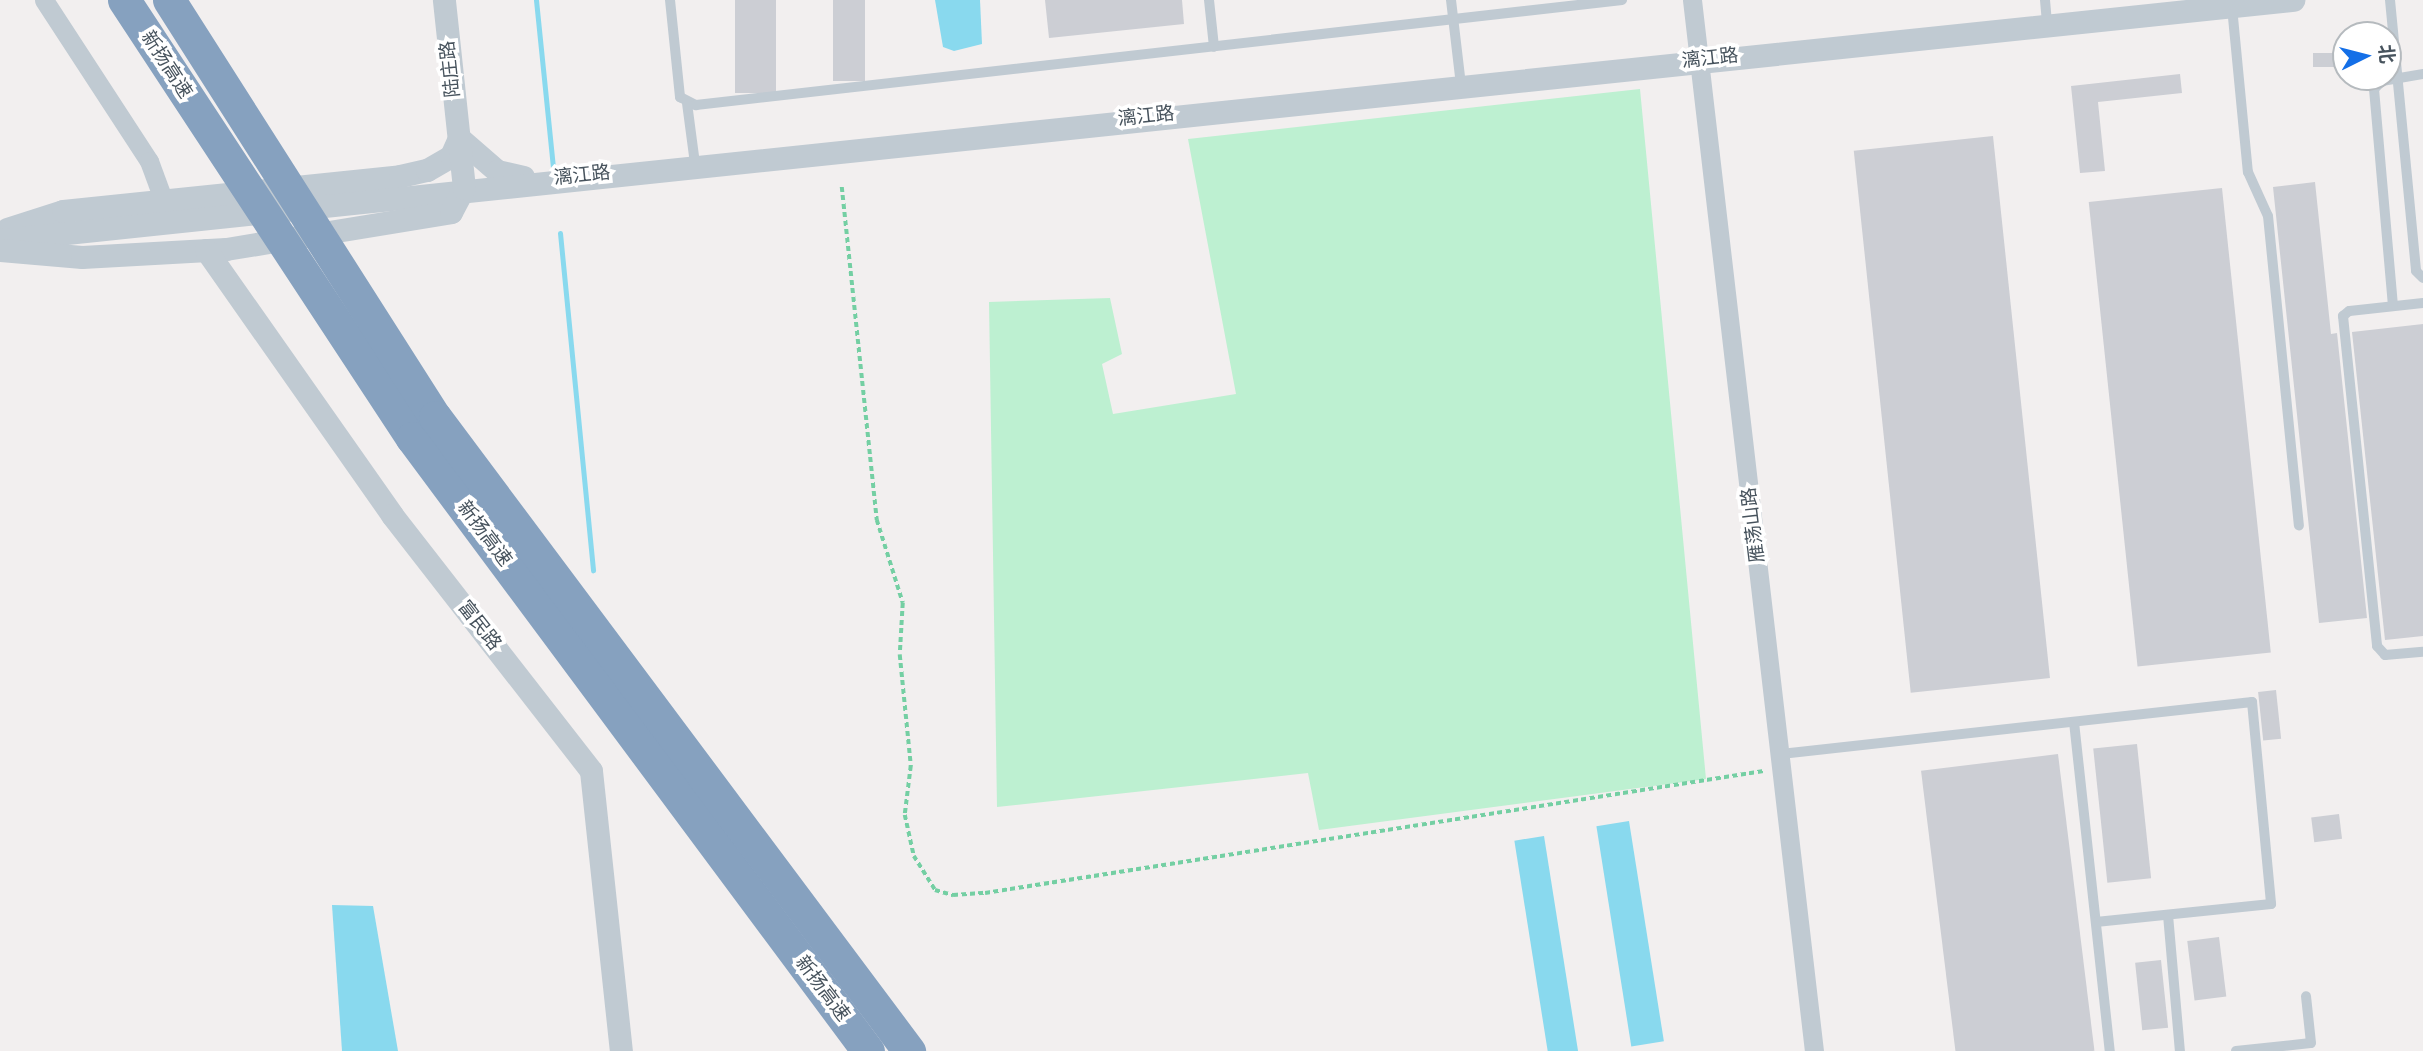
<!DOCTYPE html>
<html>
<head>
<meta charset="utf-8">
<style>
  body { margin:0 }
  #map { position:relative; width:2423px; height:1051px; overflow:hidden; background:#f2efef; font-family:"Varela Round","Noto Sans SC",sans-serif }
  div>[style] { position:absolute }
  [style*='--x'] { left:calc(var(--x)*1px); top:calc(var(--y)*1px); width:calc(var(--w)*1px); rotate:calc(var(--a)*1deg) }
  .green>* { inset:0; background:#bdf0d1 }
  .water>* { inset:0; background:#89d9ee; transform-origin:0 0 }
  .stream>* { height:5px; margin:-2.5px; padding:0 2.5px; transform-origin:2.5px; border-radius:2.5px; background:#89d9ee }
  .building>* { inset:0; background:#ccced4; transform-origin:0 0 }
  .path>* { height:3.5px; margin-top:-1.75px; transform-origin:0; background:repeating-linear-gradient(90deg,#74cfa3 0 5px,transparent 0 8.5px) }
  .service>* { height:10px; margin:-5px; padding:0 5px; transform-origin:5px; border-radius:5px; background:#c0cad2 }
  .minor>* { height:19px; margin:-9.5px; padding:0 9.5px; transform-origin:9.5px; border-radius:9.5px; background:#c0cad2 }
  .tertiary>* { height:23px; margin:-11.5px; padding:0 11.5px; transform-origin:11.5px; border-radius:11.5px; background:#c0cad2 }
  .motorway>* { height:33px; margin:-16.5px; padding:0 16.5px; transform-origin:16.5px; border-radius:16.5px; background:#86a1bf }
  span { translate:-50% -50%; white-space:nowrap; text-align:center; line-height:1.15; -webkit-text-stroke:7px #fff; paint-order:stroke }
  .street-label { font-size:19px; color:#47535d }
  .north { position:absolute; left:2332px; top:21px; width:70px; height:70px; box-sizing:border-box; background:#fff; border:2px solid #b5babe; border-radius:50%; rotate:84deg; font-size:19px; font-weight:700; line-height:28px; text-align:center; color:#47535d }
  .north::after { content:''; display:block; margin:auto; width:24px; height:32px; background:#146fe7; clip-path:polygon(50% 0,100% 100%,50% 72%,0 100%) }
</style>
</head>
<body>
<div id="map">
  <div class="green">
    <div style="clip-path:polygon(1640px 89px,1706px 779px,1319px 830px,1308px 773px,997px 807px,989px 302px,1110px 298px,1122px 354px,1102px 364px,1113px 414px,1236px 394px,1188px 139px)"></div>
  </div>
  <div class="water">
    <div style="clip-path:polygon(935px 0,980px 0,982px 44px,954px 51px,943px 47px)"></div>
    <div style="left:1629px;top:821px;width:223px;height:33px;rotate:81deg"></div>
    <div style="left:1544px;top:836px;width:218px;height:30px;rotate:81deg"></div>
    <div style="clip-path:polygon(332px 905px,373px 906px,398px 1051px,342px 1051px)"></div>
  </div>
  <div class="stream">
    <div style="--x:536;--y:0;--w:167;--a:84.2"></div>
    <div style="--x:560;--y:233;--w:339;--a:84.4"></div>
  </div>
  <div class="building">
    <div style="left:735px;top:0;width:41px;height:93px"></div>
    <div style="left:833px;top:0;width:32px;height:81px"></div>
    <div style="clip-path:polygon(1045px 0,1182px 0,1184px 24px,1049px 38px)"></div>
    <div style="left:2346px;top:53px;width:14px;height:33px;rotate:90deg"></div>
    <div style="clip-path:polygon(2180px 74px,2182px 93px,2098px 102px,2105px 171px,2080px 173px,2071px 86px)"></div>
    <div style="left:1993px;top:136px;width:545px;height:140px;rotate:84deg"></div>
    <div style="clip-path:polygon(2315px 182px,2331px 334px,2337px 333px,2367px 618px,2319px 623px,2273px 187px)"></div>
    <div style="left:2222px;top:188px;width:467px;height:134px;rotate:84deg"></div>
    <div style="clip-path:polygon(2423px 324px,2423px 636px,2385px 640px,2352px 332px)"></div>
    <div style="left:2276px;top:690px;width:49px;height:18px;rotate:84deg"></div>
    <div style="left:2137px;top:744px;width:135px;height:44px;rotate:84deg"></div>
    <div style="left:2058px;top:754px;width:299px;height:138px;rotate:83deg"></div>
    <div style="left:2339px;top:814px;width:25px;height:28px;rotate:83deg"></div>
    <div style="left:2219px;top:937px;width:60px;height:32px;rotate:83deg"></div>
    <div style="left:2161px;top:960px;width:68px;height:26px;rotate:84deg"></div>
  </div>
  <div class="path">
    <div style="--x:842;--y:187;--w:335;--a:84"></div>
    <div style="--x:877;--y:520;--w:87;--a:72.6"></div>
    <div style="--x:903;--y:603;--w:52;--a:93.3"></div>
    <div style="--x:900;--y:655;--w:112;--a:84.3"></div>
    <div style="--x:911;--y:766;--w:49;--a:97"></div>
    <div style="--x:905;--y:815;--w:42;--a:77.6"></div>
    <div style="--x:914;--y:856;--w:40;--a:58"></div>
    <div style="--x:935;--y:890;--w:19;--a:16"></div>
    <div style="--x:953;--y:895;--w:32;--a:-4"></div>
    <div style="--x:985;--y:893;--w:788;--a:-8.91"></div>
  </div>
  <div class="service">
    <div style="--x:670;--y:0;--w:98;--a:84.1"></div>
    <div style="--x:680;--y:97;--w:18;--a:27"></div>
    <div style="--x:696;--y:105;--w:932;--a:-6.47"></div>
    <div style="--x:1209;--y:0;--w:47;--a:83.9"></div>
    <div style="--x:1451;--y:0;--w:86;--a:83.3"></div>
    <div style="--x:2045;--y:0;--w:25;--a:85"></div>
    <div style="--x:2390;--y:0;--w:272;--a:84.5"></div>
    <div style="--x:2416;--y:271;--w:10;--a:45"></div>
    <div style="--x:2232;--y:7;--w:166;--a:84.5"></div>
    <div style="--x:2248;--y:172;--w:48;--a:65.6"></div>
    <div style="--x:2268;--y:216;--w:311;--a:84.3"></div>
    <div style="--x:687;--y:103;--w:62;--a:82.5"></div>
    <div style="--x:2423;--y:303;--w:74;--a:173.8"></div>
    <div style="--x:2349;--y:311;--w:8;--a:140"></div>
    <div style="--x:2343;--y:316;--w:332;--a:84.1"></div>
    <div style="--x:2377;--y:646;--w:12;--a:48"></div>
    <div style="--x:2385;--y:655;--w:38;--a:-5"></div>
    <div style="--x:2393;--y:306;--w:218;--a:-95"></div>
    <div style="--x:2374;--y:89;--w:11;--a:-45"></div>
    <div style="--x:2382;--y:81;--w:42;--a:-9.7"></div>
    <div style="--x:2074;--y:722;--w:331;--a:83.8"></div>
    <div style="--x:1781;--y:754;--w:474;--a:-6.3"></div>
    <div style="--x:2252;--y:702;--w:203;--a:84.6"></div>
    <div style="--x:2271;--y:904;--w:176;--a:174.1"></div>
    <div style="--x:2168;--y:915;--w:137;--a:85"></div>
    <div style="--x:2236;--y:1051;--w:75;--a:-6.1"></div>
    <div style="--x:2311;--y:1043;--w:47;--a:-96.1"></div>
  </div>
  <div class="minor">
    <div style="--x:44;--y:0;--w:192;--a:56.9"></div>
    <div style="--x:149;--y:161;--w:40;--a:69.8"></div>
    <div style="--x:1692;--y:0;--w:1058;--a:83.38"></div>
  </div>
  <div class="tertiary">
    <div style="--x:459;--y:138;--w:50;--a:41"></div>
    <div style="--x:497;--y:171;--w:27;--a:13"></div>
    <div style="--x:7;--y:229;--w:59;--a:-17.8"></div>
    <div style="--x:63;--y:211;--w:339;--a:-5.9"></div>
    <div style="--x:400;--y:176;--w:28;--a:-13"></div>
    <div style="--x:427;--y:170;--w:28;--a:-30"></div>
    <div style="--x:451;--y:156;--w:20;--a:-66"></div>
    <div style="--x:0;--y:240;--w:2306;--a:-5.98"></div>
    <div style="--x:0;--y:250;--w:82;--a:4.9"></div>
    <div style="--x:82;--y:257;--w:144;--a:-3.2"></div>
    <div style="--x:226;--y:249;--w:228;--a:-9.3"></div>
    <div style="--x:451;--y:212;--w:27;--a:-62"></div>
    <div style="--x:464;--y:188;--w:189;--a:-96.1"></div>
    <div style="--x:206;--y:250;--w:324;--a:54.9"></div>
    <div style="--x:392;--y:515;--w:324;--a:52.1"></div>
    <div style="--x:591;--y:771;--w:282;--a:83.9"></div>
  </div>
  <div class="motorway">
    <div style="--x:124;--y:0;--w:524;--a:56.67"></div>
    <div style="--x:412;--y:438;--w:764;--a:53.36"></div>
    <div style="--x:169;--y:0;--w:495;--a:57.5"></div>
    <div style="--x:435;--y:417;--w:792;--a:53.22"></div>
  </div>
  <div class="street-label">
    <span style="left:1710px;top:59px;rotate:-6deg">漓江路</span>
    <span style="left:166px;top:65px;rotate:57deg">新扬高速</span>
    <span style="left:451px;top:69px;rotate:-96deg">陆庄路</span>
    <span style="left:1146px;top:117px;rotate:-6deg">漓江路</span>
    <span style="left:582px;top:176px;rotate:-6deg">漓江路</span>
    <span style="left:1754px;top:525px;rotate:-97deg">雁荡山路</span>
    <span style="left:484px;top:534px;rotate:53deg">新扬高速</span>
    <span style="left:479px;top:626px;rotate:52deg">富民路</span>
    <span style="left:822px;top:989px;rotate:53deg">新扬高速</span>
  </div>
  <div class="north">北</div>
</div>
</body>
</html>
